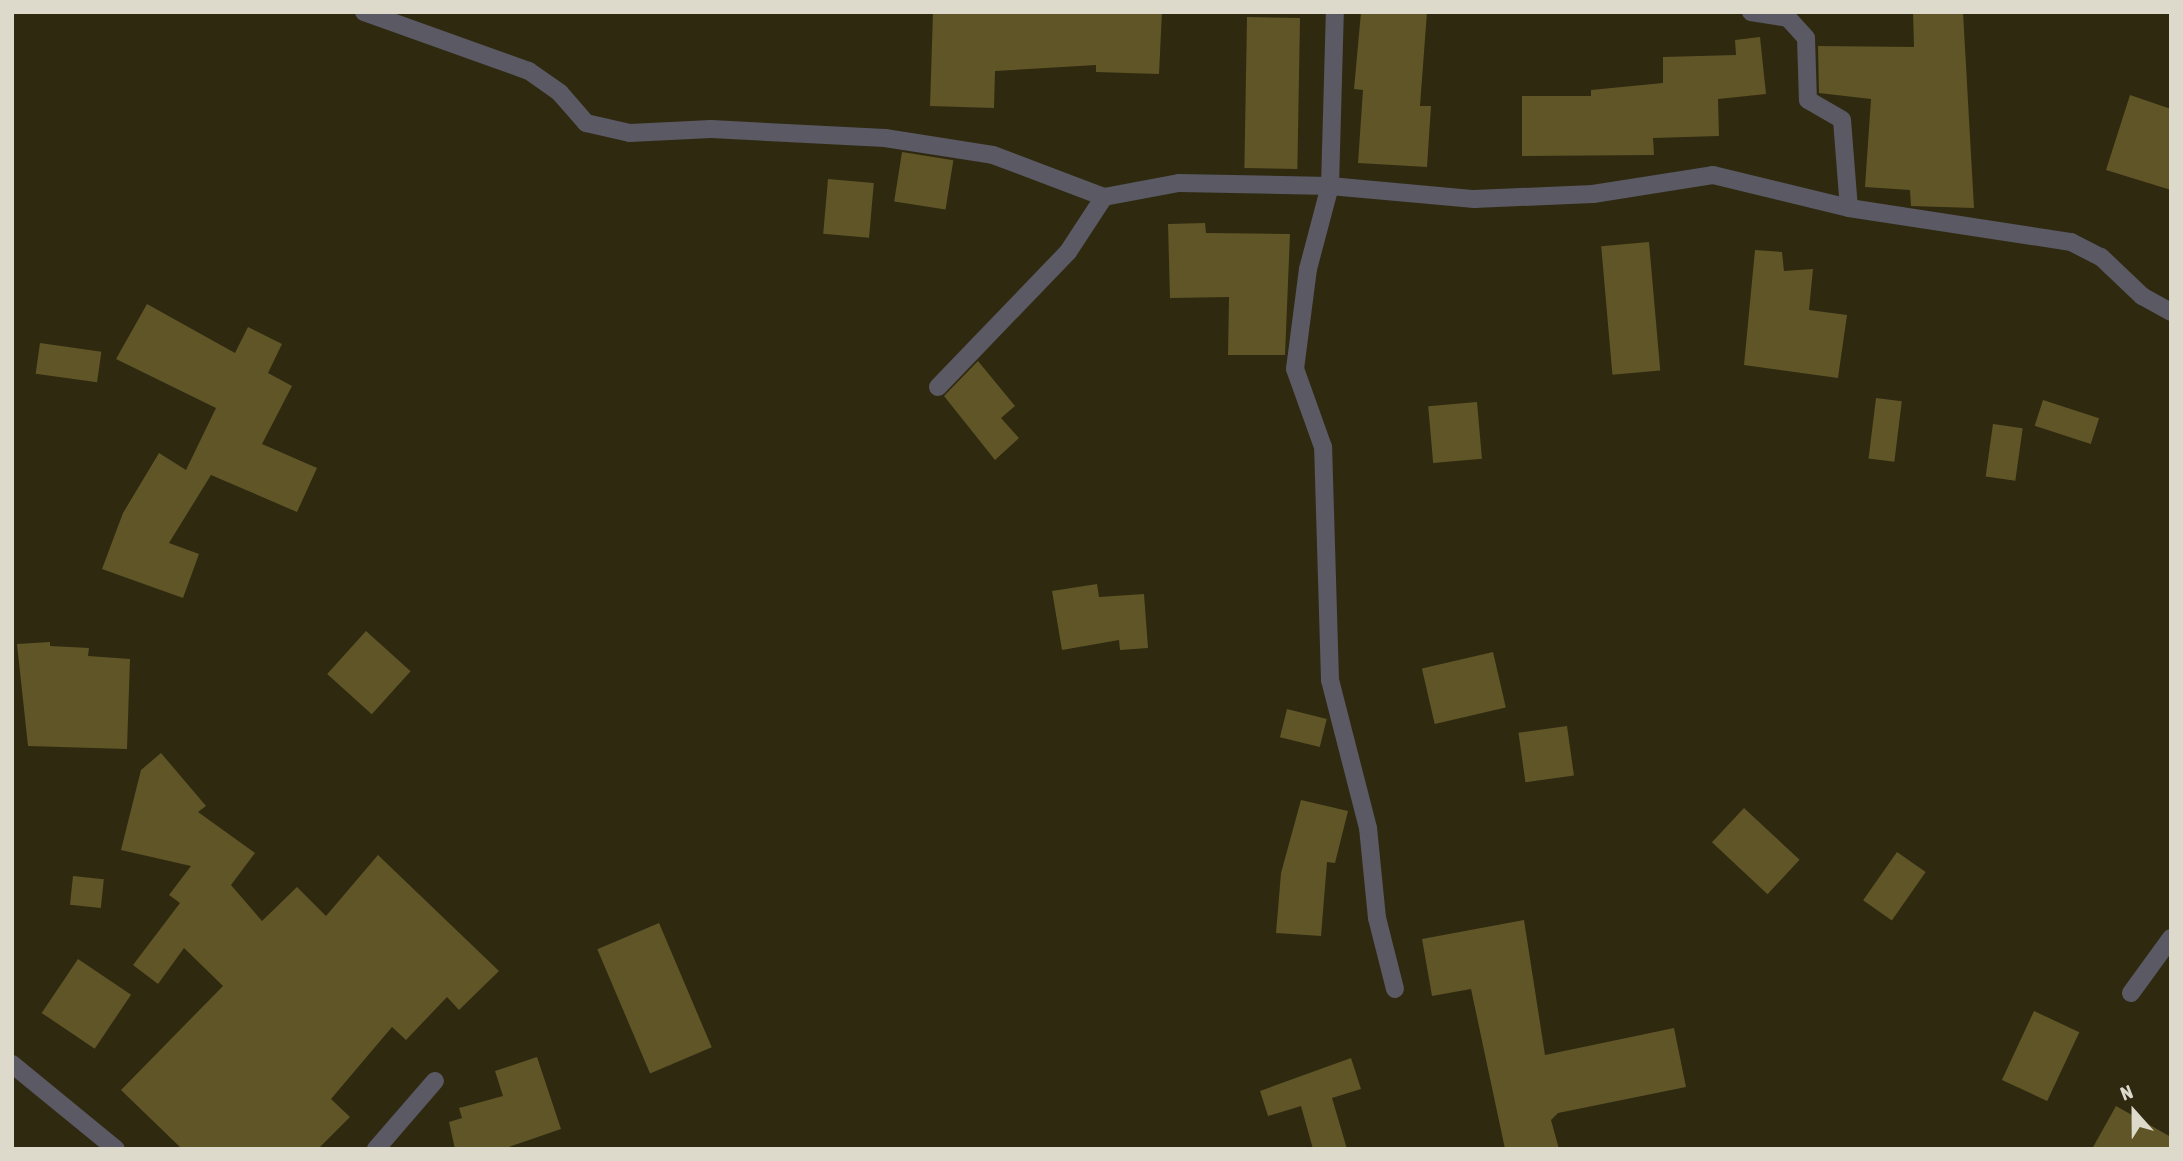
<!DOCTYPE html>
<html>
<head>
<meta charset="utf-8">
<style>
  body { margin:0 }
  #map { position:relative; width:2183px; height:1161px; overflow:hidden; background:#2f2910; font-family:"Asap Condensed",sans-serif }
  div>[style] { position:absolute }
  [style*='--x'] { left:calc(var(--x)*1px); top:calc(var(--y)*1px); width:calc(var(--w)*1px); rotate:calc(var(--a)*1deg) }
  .building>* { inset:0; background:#5f5527; transform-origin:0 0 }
  .street>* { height:18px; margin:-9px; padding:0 9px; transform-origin:9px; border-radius:9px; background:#5a5964 }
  span { translate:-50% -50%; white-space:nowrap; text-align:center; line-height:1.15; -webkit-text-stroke:6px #2f2910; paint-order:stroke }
  .frame { position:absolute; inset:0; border:14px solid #dddacb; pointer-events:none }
  .north { position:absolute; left:2099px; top:1077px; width:70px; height:70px; -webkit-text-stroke:5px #2f2910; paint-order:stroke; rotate:339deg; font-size:19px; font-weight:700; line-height:28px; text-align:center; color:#dddacb }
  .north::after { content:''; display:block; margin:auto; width:24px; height:32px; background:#dddacb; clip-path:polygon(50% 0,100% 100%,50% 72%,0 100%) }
</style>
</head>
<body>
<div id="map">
  <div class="building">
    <div style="clip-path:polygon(933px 12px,1162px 12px,1159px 74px,1096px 72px,1096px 65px,995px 71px,994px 108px,930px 106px)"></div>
    <div style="clip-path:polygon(1361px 12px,1427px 12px,1420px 106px,1431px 106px,1427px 167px,1358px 163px,1363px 90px,1354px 89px)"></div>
    <div style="clip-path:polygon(1913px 12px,1963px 12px,1974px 208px,1911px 206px,1910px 190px,1865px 187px,1871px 99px,1819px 93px,1818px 46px,1914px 47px)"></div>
    <div style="left:1300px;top:18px;width:151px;height:53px;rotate:91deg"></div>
    <div style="clip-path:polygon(1760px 37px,1766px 94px,1718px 99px,1719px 136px,1653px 138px,1654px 155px,1522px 156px,1522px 96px,1591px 96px,1591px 90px,1663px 83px,1663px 57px,1736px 55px,1735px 40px)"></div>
    <div style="clip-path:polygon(2130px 95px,2171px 109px,2171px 190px,2106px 170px)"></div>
    <div style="left:902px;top:152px;width:52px;height:50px;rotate:9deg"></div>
    <div style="left:828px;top:179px;width:46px;height:55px;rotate:5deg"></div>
    <div style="clip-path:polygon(1205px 223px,1206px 233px,1290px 234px,1285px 355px,1228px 355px,1229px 297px,1170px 298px,1168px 224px)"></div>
    <div style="left:1649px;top:242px;width:129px;height:48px;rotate:85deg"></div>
    <div style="clip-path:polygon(1755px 250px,1782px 252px,1784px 271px,1813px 269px,1809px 310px,1847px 315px,1838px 378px,1744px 365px)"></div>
    <div style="clip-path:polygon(147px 304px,235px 353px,248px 327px,282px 344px,268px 373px,292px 386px,262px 444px,317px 468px,297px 512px,211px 475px,169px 543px,199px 554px,183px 598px,102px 569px,123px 513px,159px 453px,186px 470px,216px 408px,116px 359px)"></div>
    <div style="left:40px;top:343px;width:62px;height:31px;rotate:8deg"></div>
    <div style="clip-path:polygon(978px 361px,1015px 406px,1001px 418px,1019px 438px,995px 460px,944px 396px)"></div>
    <div style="left:1876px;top:398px;width:26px;height:61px;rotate:7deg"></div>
    <div style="left:2043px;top:400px;width:59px;height:27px;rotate:18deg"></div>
    <div style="left:1477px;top:402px;width:57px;height:49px;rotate:85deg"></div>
    <div style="left:1993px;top:424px;width:30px;height:53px;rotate:8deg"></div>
    <div style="clip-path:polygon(1097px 584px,1099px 597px,1144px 594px,1148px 648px,1120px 650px,1119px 640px,1062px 650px,1052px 591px)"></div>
    <div style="left:366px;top:631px;width:60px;height:58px;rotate:42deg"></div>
    <div style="clip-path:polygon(50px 642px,50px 646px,89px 648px,88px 656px,130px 659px,127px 749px,28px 746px,17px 644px)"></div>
    <div style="left:1493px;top:652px;width:57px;height:73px;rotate:77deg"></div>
    <div style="left:1287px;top:709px;width:41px;height:29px;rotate:14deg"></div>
    <div style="left:1567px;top:726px;width:50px;height:49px;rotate:82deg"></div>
    <div style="clip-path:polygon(161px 753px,206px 806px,198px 812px,255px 853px,231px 885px,262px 921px,297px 887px,326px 916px,378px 855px,499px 971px,459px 1010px,447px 997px,406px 1040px,392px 1027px,331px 1099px,350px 1117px,318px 1149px,182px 1149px,121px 1090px,223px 986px,184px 948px,158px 984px,133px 965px,180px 903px,169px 895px,191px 866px,121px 850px,141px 770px)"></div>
    <div style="clip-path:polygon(1301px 800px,1348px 811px,1335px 863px,1327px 862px,1321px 936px,1276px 933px,1281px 873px)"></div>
    <div style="left:1744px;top:808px;width:76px;height:47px;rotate:43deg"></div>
    <div style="left:1897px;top:852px;width:35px;height:59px;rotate:35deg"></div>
    <div style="left:73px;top:876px;width:31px;height:29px;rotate:6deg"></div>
    <div style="clip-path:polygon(1524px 920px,1545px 1055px,1674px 1028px,1686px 1087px,1558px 1113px,1551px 1120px,1559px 1149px,1505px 1149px,1471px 989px,1432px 996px,1422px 939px)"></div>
    <div style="left:659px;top:923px;width:135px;height:67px;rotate:67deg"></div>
    <div style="left:78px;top:959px;width:64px;height:65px;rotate:34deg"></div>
    <div style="left:2034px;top:1011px;width:50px;height:76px;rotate:25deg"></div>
    <div style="clip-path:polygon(537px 1057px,561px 1129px,503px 1149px,455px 1149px,449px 1122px,462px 1118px,459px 1108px,503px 1096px,495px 1071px)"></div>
    <div style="clip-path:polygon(1351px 1058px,1361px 1089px,1332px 1098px,1347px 1149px,1313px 1149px,1301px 1106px,1268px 1116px,1260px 1091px)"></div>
    <div style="clip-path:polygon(2116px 1106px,2171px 1137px,2171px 1149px,2092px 1149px)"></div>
  </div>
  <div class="street">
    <div style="--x:364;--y:12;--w:175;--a:19.7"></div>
    <div style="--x:529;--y:71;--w:38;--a:35"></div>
    <div style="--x:560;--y:93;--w:40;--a:49"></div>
    <div style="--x:586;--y:123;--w:45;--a:12.8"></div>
    <div style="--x:630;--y:133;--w:81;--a:-2.8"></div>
    <div style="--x:711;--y:129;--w:174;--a:3"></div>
    <div style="--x:885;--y:138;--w:109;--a:8.9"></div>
    <div style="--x:993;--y:155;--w:119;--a:20.7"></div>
    <div style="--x:1751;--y:12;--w:37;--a:9"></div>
    <div style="--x:1788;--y:18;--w:27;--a:48"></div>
    <div style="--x:1806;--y:38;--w:62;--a:88.2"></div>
    <div style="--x:1808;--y:100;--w:39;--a:30"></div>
    <div style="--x:1842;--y:120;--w:88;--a:85.5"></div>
    <div style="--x:938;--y:387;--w:187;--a:-46.1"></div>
    <div style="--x:1068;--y:252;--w:66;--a:-56.8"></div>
    <div style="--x:1104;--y:197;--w:76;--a:-10.6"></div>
    <div style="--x:1179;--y:183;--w:151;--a:1.1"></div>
    <div style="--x:1330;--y:186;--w:174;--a:-88.4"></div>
    <div style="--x:1395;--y:989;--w:73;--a:-104.2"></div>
    <div style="--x:1377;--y:918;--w:90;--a:-95.7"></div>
    <div style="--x:1368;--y:828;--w:153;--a:-104.4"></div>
    <div style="--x:1330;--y:680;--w:233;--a:-91.7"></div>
    <div style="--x:1323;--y:447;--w:83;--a:-109.7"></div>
    <div style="--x:1295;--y:369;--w:101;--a:-82.6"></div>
    <div style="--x:1308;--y:269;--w:86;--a:-75.2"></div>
    <div style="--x:1330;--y:186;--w:145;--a:5.2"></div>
    <div style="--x:1474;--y:199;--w:119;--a:-2.4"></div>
    <div style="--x:1593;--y:194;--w:121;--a:-9"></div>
    <div style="--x:1713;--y:175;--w:140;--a:13.6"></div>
    <div style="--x:1849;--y:208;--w:225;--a:8.7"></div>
    <div style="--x:2071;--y:242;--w:34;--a:27"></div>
    <div style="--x:2101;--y:257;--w:57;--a:43.6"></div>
    <div style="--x:2142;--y:296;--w:33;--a:29"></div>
    <div style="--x:2131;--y:993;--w:68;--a:-54"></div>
    <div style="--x:12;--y:1064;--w:134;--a:39.3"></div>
    <div style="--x:376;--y:1149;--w:90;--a:-49.1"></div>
  </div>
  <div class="frame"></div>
  <div class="north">N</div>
</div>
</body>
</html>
